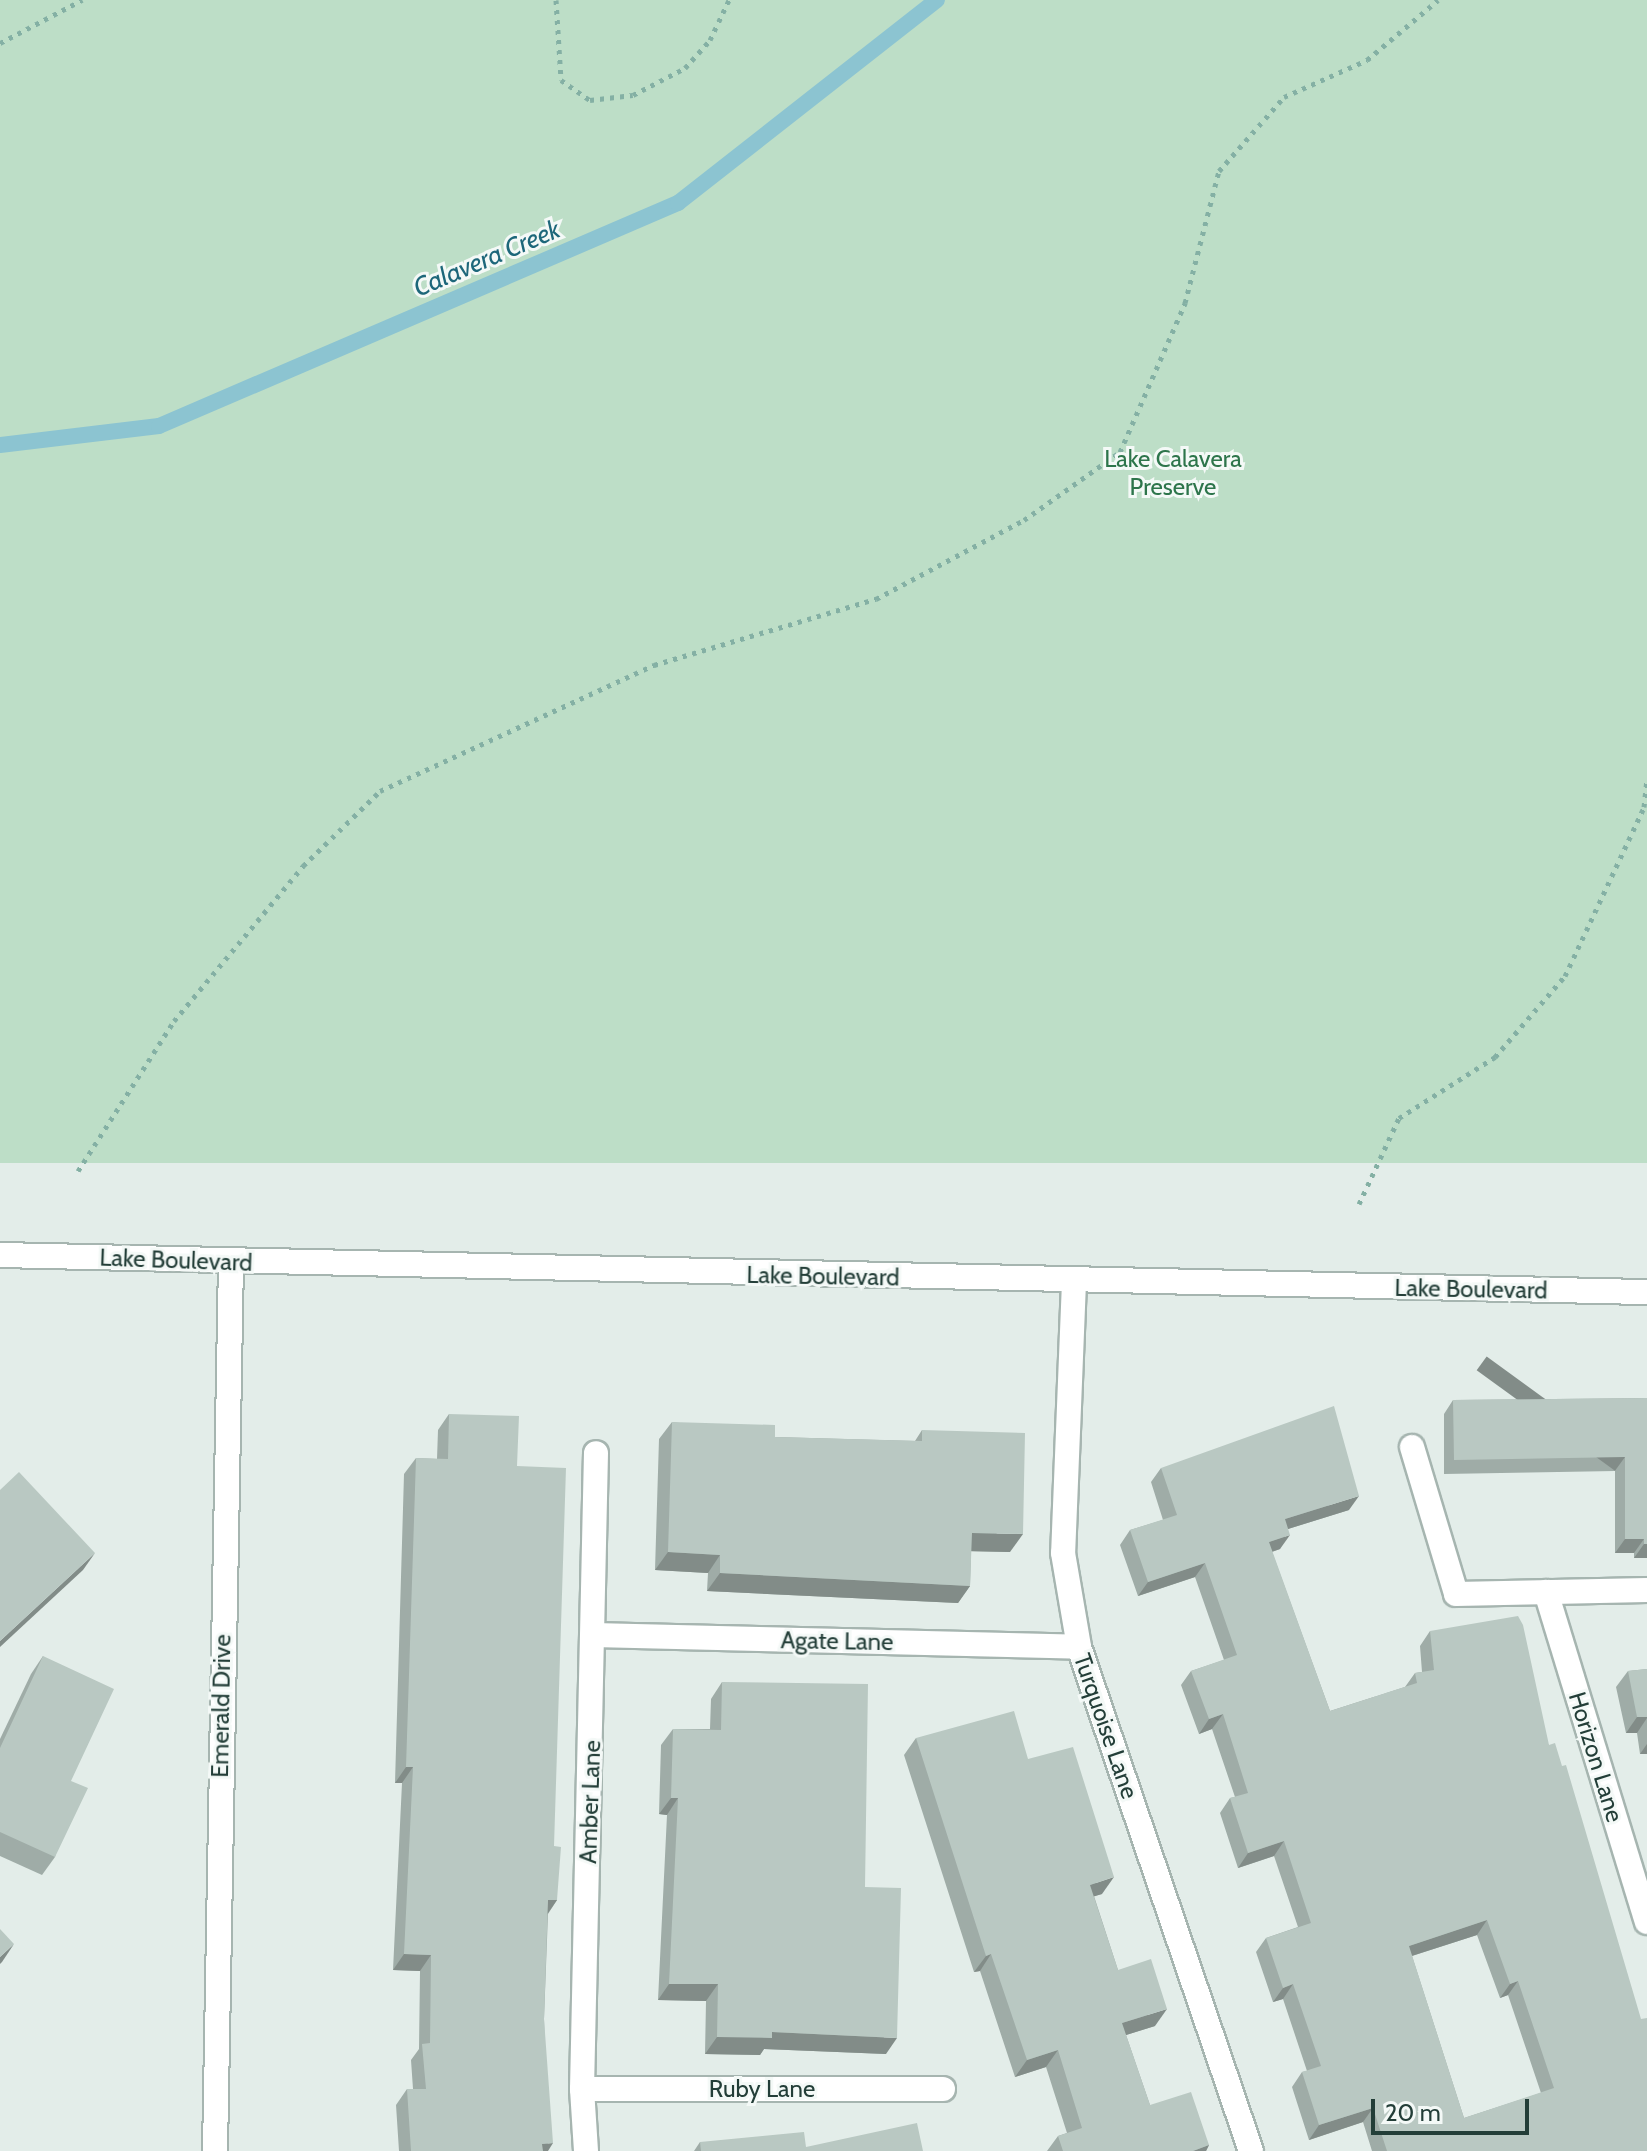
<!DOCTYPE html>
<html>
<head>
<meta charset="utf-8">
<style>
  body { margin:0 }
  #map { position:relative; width:1647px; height:2151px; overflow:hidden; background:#e3ede9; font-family:Cabin,sans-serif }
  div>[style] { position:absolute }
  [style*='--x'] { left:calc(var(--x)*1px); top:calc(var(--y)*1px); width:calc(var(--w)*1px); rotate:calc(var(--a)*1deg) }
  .green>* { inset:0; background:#bddec7; transform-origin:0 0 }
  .stream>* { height:16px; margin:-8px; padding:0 8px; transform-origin:8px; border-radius:8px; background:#8cc4d1 }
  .path>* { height:5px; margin-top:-2.5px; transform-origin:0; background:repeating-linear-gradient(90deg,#84b0a4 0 4px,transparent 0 10px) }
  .roads { filter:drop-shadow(2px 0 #a6b5b0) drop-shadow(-2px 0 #a6b5b0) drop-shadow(0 2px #a6b5b0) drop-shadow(0 -2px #a6b5b0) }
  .street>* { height:24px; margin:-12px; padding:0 12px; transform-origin:12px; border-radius:12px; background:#fff }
  .secondary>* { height:24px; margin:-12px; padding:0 12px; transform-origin:12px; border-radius:12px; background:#fff }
  .wall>* { inset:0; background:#9faca7 }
  .shaded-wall>* { inset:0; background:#828c88; transform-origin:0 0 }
  .building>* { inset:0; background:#b9c8c2 }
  span { translate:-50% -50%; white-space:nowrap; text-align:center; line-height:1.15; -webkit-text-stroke:6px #f4f9f7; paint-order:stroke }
  .park-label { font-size:24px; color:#2d754b }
  .street-label { font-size:24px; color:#233e38 }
  .water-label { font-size:26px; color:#1d677a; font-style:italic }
  .scale { position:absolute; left:1371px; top:2099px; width:158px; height:36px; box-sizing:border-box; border:4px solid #233e38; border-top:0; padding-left:10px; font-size:24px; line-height:28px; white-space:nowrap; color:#233e38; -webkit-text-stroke:6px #f4f9f7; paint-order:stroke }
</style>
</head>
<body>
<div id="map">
  <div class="green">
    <div style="left:0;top:0;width:1647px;height:1163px"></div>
  </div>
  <div class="stream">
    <div style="--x:0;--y:445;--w:160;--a:-6.8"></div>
    <div style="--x:159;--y:426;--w:565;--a:-23.25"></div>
    <div style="--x:678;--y:203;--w:329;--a:-38.1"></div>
  </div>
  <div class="path">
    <div style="--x:556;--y:0;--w:80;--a:86.4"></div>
    <div style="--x:561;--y:80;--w:35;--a:35"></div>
    <div style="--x:590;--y:100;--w:43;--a:-6.6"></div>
    <div style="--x:633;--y:95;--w:59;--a:-27.4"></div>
    <div style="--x:685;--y:68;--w:38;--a:-48"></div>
    <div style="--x:710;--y:40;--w:44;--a:-64.6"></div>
    <div style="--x:0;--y:43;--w:93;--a:-27.7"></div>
    <div style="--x:78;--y:1171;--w:178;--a:-57.4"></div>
    <div style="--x:174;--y:1021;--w:202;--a:-50.2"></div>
    <div style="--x:303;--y:866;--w:107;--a:-44.2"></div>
    <div style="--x:380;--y:791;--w:302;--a:-24.7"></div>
    <div style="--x:654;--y:665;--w:232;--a:-16.6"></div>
    <div style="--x:876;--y:599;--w:168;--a:-28.1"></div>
    <div style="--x:1024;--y:520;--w:118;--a:-35.3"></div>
    <div style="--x:1120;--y:452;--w:163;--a:-66.4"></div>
    <div style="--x:1185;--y:303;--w:136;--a:-75.6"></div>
    <div style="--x:1219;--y:171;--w:98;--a:-48.7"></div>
    <div style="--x:1284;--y:97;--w:91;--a:-24"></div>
    <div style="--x:1367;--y:60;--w:93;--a:-40.2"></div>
    <div style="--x:1359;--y:1204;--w:95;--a:-65.1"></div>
    <div style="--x:1399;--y:1118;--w:114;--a:-32.4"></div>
    <div style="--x:1495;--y:1057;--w:107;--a:-49.2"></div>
    <div style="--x:1565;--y:976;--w:187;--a:-64.9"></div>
    <div style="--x:1644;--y:807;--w:27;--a:-84"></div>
  </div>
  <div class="roads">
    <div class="street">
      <div style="--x:1074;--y:1282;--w:271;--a:92.3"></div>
      <div style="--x:1063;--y:1553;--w:95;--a:80.3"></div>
      <div style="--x:1079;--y:1647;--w:533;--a:71.16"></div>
      <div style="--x:1412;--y:1447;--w:153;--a:73.3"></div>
      <div style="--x:1456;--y:1594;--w:191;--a:-1.2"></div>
      <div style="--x:1546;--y:1592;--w:345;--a:73"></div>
      <div style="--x:595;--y:1635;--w:484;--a:1.4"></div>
      <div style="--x:582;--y:2089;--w:361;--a:0"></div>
      <div style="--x:586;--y:2151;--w:62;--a:-93.7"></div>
      <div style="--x:582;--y:2089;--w:636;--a:-88.74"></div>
    </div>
    <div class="secondary">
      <div style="--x:0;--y:1255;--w:1647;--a:1.29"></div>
      <div style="--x:215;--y:2151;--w:890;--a:-88.97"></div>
    </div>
  </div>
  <div class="wall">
    <div style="clip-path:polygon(1647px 1398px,1647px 1558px,1634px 1558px,1634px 1553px,1615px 1553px,1615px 1471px,1444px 1474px,1444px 1414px,1453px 1400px)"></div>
    <div style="clip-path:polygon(449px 1414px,517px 1466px,554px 1846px,557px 1900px,548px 1914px,544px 2019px,548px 2151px,399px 2151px,396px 2105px,407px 2089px,413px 2089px,411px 2060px,419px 2049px,420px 1971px,393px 1970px,402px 1783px,395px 1783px,404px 1474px,416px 1458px,437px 1459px,438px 1430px)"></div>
    <div style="clip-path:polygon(672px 1422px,775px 1437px,915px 1441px,922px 1430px,1010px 1552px,971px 1551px,970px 1586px,958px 1603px,707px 1591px,708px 1573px,655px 1570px,659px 1439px)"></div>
    <div style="clip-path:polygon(evenodd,1161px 1468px,1349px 1510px,1288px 1529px,1280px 1549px,1272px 1552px,1330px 1711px,1405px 1687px,1415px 1673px,1422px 1672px,1420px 1646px,1430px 1631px,1549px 1745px,1647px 2151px,1372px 2151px,1363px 2122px,1309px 2140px,1292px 2087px,1302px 2072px,1307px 2071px,1283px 1999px,1273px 2002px,1256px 1952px,1266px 1938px,1298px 1927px,1274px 1856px,1238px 1868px,1220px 1813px,1230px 1798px,1235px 1797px,1212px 1729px,1199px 1734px,1181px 1685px,1191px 1671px,1224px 1660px,1195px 1577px,1138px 1596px,1120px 1545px,1130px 1530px,1163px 1520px,1151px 1482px,1161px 1468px,1477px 1935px,1500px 1998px,1508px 1995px,1541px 2093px,1464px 2118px,1412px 1956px,1477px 1935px)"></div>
    <div style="clip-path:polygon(43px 1656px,71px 1781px,55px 1857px,42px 1875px,0 1856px,0 1739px,31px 1674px)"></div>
    <div style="clip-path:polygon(1647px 1669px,1647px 1754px,1640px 1754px,1637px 1733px,1626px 1733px,1616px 1687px,1628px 1671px)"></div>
    <div style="clip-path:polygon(722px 1682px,865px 1887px,886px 2054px,764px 2049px,760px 2055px,705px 2054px,706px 2001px,658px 2000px,667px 1815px,659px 1814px,661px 1745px,673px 1729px,710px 1729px,711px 1699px)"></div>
    <div style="clip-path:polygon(916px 1738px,1028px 1759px,1102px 1894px,1094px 1896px,1118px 1970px,1155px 2026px,1126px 2035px,1150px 2105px,1209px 2145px,1206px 2151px,1047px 2151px,1058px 2136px,1067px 2133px,1046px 2067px,1015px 2077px,980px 1971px,974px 1972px,904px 1755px)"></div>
    <div style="clip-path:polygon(700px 2142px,806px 2147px,923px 2151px,694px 2151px)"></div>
  </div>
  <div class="shaded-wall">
    <div style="left:1625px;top:1457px;width:17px;height:171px;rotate:126deg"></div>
    <div style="clip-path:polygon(1359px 1496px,1349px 1510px,1275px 1533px,1285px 1519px)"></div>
    <div style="clip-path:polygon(972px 1533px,1023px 1534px,1010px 1552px,959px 1551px)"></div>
    <div style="clip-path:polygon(1290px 1535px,1280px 1549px,1259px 1556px,1269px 1542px)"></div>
    <div style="clip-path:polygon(1625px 1539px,1644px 1539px,1634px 1553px,1615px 1553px)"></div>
    <div style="clip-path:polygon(1644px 1544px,1647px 1544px,1647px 1558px,1634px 1558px)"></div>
    <div style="clip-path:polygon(668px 1552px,720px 1555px,708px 1573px,655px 1570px)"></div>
    <div style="clip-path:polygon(95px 1553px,83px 1570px,0 1647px,0 1641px)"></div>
    <div style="clip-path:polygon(1205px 1563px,1195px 1577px,1138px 1596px,1148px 1582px)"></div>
    <div style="clip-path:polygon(720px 1573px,970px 1586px,958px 1603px,707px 1591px)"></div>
    <div style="clip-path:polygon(1223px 1714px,1212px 1729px,1199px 1734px,1209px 1719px)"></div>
    <div style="clip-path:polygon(1637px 1717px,1647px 1717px,1647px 1718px,1637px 1733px,1626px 1733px)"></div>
    <div style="clip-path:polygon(1647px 1744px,1647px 1754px,1640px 1754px)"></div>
    <div style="clip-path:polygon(406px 1767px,413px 1767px,402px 1783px,395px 1783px)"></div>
    <div style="clip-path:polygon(671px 1798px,678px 1798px,667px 1815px,659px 1814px)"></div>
    <div style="clip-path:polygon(1284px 1841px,1274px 1856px,1238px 1868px,1248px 1853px)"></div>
    <div style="clip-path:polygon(1114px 1877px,1102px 1894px,1079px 1901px,1090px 1885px)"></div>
    <div style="clip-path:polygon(548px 1900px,557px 1900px,546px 1916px)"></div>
    <div style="clip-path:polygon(1487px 1920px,1477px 1935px,1399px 1960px,1409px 1946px)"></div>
    <div style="clip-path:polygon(14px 1944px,2px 1962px,0 1964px,0 1957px)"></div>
    <div style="clip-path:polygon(404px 1954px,431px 1955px,420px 1971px,393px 1970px)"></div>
    <div style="clip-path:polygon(991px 1954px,980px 1971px,974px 1972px,986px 1956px)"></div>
    <div style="clip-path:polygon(1518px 1981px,1508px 1995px,1500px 1998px,1510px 1984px)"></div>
    <div style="clip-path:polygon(669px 1984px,718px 1984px,706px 2001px,658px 2000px)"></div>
    <div style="clip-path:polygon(1293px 1984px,1283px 1999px,1273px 2002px,1283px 1988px)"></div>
    <div style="clip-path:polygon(1167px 2009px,1155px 2026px,1110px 2040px,1122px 2023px)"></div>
    <div style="clip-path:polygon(772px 2032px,897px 2038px,886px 2054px,764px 2049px,760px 2055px,705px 2054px,717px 2037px)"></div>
    <div style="clip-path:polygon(1058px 2050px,1046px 2067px,1015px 2077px,1027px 2060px)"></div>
    <div style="clip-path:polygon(1373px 2108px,1363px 2122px,1309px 2140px,1319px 2125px)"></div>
    <div style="clip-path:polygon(553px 2143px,548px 2151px,537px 2151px,542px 2144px)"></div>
    <div style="clip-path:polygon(1209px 2145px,1206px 2151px,1193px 2151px)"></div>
  </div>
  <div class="building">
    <div style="clip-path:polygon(1647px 1398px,1647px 1544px,1644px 1544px,1644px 1539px,1625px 1539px,1625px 1457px,1454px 1460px,1453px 1400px)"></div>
    <div style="clip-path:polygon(evenodd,1334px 1406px,1359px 1496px,1285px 1519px,1290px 1535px,1269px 1542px,1330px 1711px,1417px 1683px,1415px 1673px,1434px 1670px,1430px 1631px,1518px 1616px,1523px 1625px,1549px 1745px,1555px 1743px,1562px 1766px,1566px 1765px,1641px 2019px,1647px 2018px,1647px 2151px,1387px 2151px,1373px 2108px,1319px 2125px,1302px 2072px,1321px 2066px,1293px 1984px,1283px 1988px,1266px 1938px,1311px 1923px,1284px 1841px,1248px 1853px,1230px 1798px,1248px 1793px,1223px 1714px,1209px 1719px,1191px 1671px,1237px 1655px,1205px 1563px,1148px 1582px,1130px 1530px,1177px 1515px,1161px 1468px,1334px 1406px,1487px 1920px,1510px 1984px,1518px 1981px,1554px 2088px,1464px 2118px,1409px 1946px,1487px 1920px)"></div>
    <div style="clip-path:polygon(449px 1414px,519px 1416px,517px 1466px,566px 1468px,554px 1846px,561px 1847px,557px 1900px,548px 1900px,544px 2019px,553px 2143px,542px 2144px,543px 2151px,411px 2151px,407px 2089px,426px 2089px,422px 2044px,430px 2043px,431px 1955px,404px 1954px,413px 1767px,406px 1767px,416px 1458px,448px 1459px)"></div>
    <div style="clip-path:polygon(672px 1422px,775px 1425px,775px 1437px,922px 1441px,922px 1430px,1025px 1433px,1023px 1534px,972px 1533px,970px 1586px,720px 1573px,720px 1555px,668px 1552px)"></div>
    <div style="clip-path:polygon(19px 1472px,95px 1553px,0 1641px,0 1490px)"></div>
    <div style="clip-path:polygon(43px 1656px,114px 1689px,71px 1781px,88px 1788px,55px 1857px,0 1832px,0 1748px)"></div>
    <div style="clip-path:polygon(1647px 1669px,1647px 1717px,1637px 1717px,1628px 1671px)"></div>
    <div style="clip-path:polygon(722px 1682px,868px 1684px,865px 1887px,901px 1888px,897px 2038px,772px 2032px,772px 2038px,717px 2037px,718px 1984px,669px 1984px,678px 1798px,671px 1798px,673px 1729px,721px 1730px)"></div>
    <div style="clip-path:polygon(1014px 1711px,1028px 1759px,1073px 1747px,1114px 1877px,1090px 1885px,1118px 1970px,1151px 1959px,1167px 2009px,1122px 2023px,1150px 2105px,1191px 2092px,1209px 2145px,1193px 2151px,1063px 2151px,1058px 2136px,1082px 2128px,1058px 2050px,1027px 2060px,991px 1954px,986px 1956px,916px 1738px)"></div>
    <div style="clip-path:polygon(0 1929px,14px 1944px,0 1957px)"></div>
    <div style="clip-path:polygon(917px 2123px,923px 2151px,701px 2151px,700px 2142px,804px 2132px,806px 2147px)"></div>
  </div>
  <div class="park-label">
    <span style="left:1173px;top:473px">Lake Calavera<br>Preserve</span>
  </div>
  <div class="street-label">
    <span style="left:176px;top:1260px;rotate:2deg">Lake Boulevard</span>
    <span style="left:823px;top:1276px;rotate:1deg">Lake Boulevard</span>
    <span style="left:1471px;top:1289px;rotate:1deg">Lake Boulevard</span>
    <span style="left:837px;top:1641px;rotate:1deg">Agate Lane</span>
    <span style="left:221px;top:1706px;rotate:-89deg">Emerald Drive</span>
    <span style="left:1106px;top:1726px;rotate:71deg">Turquoise Lane</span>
    <span style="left:1596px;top:1757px;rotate:73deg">Horizon Lane</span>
    <span style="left:590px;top:1802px;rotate:-88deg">Amber Lane</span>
    <span style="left:762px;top:2089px">Ruby Lane</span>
  </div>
  <div class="water-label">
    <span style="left:487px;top:259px;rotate:-23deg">Calavera Creek</span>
  </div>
  <div class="scale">20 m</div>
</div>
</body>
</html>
